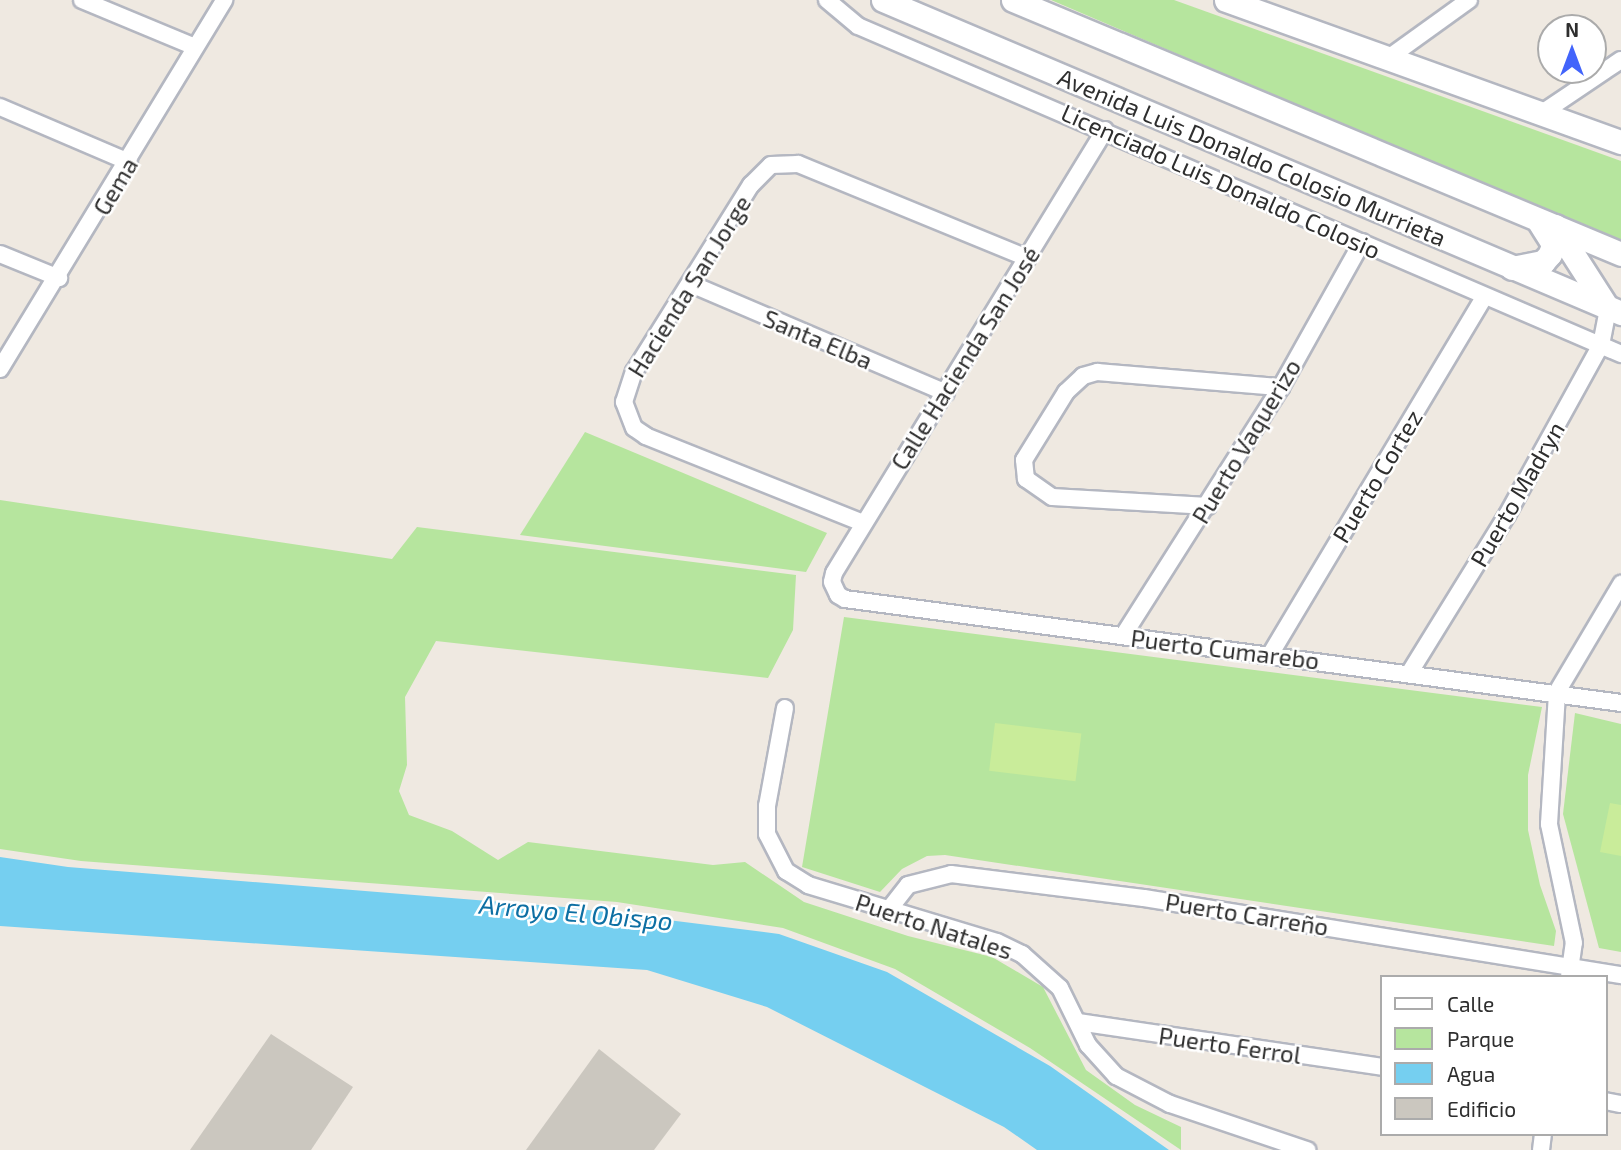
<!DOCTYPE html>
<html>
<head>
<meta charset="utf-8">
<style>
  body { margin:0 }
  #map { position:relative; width:1621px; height:1150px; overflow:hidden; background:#efe9e1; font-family:"Exo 2",sans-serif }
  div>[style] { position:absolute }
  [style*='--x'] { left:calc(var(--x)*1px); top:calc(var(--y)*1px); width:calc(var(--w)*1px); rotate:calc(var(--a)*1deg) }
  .green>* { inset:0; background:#b6e59e }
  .pitch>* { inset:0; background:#c9ec9a; transform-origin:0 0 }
  .water>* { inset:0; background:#75cff0 }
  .building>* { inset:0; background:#cbc7bf }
  .roads { filter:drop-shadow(2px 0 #b4b7c1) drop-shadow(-2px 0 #b4b7c1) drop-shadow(0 2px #b4b7c1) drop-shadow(0 -2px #b4b7c1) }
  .street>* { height:16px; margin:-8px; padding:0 8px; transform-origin:8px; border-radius:8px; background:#fff }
  .secondary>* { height:23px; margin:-11.5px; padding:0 11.5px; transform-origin:11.5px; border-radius:11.5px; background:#fff }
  span { translate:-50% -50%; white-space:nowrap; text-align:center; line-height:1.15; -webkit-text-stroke:5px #fff; paint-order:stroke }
  .street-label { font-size:24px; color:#2e2e2e }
  .water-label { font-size:26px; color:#0d6fa3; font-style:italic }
  .legend { position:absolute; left:1380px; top:975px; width:228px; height:161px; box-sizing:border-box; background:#fff; border:2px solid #ababab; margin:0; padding:9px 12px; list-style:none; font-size:21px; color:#2e2e2e }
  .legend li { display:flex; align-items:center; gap:14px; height:35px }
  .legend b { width:35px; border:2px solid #ababab }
  .north { position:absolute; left:1537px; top:14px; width:70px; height:70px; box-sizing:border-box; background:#fff; border:2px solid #ababab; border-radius:50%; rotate:0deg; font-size:19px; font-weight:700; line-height:28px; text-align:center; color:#2e2e2e }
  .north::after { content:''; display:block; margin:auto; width:24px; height:32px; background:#4264fb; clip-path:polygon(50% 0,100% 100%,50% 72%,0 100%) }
</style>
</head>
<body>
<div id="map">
  <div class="green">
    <div style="clip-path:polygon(1051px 0,1174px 0,1621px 161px,1621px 244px)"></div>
    <div style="clip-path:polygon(585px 432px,827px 533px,806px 572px,520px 535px)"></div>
    <div style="clip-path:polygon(0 500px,392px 559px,417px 527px,796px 575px,793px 630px,768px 678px,436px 641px,405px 697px,407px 765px,399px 791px,409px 815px,452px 831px,498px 860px,528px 842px,713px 865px,745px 862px,804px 902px,908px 936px,992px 957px,1043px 987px,1086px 1070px,1135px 1105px,1181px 1127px,1181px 1150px,1030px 1048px,895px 969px,783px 928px,617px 902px,81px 861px,0 849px)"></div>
    <div style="clip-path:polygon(844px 617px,1542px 707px,1528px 775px,1528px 830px,1540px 885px,1556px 931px,1554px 946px,945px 855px,927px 856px,902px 869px,880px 892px,802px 867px)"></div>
    <div style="clip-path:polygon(1575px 713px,1621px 724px,1621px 952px,1599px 948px,1563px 814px)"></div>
  </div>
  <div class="pitch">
    <div style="left:995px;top:723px;width:87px;height:48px;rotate:7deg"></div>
    <div style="clip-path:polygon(1610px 803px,1621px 805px,1621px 856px,1600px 852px)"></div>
  </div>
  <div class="water">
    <div style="clip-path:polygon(0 857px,68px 867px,564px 907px,779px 934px,887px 972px,1050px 1066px,1169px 1150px,1037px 1150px,1004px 1127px,767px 1007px,647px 970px,0 926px)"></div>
  </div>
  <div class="building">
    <div style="clip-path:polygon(271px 1034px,353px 1087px,311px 1150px,190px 1150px)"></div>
    <div style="clip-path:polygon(599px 1049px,681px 1114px,654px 1150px,526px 1150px)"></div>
  </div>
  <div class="roads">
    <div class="street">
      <div style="--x:82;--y:0;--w:122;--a:22.6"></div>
      <div style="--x:827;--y:0;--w:40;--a:40"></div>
      <div style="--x:858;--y:26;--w:831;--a:23.26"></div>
      <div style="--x:1391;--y:56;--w:96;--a:-35.7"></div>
      <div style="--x:0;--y:107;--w:140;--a:23.1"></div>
      <div style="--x:1542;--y:113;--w:95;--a:-33.9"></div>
      <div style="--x:1105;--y:130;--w:519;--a:121.46"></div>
      <div style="--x:834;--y:573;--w:9;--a:103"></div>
      <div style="--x:832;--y:582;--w:14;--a:65"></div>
      <div style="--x:838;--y:595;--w:8;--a:30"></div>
      <div style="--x:845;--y:599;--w:783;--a:7.63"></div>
      <div style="--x:0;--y:254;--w:64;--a:22.1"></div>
      <div style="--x:691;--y:284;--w:277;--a:23.1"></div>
      <div style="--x:0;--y:369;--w:432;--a:-58.7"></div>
      <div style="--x:1208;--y:506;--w:156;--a:-176.7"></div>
      <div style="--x:1052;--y:497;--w:32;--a:-145"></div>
      <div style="--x:1026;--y:479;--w:19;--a:-96"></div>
      <div style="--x:1024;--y:460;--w:80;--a:-58.3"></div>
      <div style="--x:1066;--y:392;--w:23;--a:-43"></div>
      <div style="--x:1083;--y:376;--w:15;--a:-16"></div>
      <div style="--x:1097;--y:372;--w:185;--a:4.7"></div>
      <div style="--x:863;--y:523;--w:234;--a:-158.2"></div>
      <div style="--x:646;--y:436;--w:14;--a:-146"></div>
      <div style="--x:634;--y:428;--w:28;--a:-111"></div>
      <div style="--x:624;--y:402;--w:32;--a:-72"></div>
      <div style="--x:634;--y:372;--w:221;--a:-58"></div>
      <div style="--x:751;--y:185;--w:28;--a:-45"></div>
      <div style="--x:771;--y:165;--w:27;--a:-2"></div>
      <div style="--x:798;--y:164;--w:248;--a:22.3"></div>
      <div style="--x:1123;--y:636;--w:295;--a:-57.6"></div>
      <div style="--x:1281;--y:387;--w:166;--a:-60.8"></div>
      <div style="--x:1270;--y:655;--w:417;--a:-59.1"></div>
      <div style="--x:1410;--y:672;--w:185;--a:-58.3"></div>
      <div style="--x:1507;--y:515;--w:194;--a:-61.1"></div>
      <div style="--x:1601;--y:345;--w:37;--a:-79"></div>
      <div style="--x:785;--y:708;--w:100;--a:100.4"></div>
      <div style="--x:767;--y:806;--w:28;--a:90"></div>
      <div style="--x:767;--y:834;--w:42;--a:62.8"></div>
      <div style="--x:786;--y:871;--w:26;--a:32"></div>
      <div style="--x:808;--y:885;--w:197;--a:16.8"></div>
      <div style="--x:997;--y:942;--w:28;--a:26"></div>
      <div style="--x:1022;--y:954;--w:51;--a:41.8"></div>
      <div style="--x:1060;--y:988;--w:64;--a:63.8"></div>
      <div style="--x:1088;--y:1045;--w:42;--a:47.9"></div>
      <div style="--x:1116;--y:1076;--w:61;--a:27.4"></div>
      <div style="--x:1170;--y:1104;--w:145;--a:18.6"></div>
      <div style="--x:887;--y:912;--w:34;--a:-52"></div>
      <div style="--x:908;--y:885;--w:44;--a:-14.3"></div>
      <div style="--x:951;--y:874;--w:194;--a:7.1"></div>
      <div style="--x:1144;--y:898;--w:483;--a:9.2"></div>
      <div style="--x:1569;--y:977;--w:34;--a:-82"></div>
      <div style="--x:1574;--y:943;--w:122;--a:-101.9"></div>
      <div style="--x:1549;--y:824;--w:132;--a:-86.5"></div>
      <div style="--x:1557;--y:692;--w:126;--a:-59.3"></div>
      <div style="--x:1078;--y:1022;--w:306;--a:8.4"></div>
      <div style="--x:1605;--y:1101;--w:16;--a:11"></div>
      <div style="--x:1541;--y:1150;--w:16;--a:-83"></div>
    </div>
    <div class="secondary">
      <div style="--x:883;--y:0;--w:802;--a:22.98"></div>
      <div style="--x:1013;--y:0;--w:659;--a:22.67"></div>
      <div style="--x:1226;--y:0;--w:420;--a:19.8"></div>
      <div style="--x:1555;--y:226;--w:98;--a:57.4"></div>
      <div style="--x:1512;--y:268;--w:32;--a:-11"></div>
      <div style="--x:1543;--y:262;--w:11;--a:-49"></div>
      <div style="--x:1550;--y:254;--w:10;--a:-73"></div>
      <div style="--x:1553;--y:244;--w:25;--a:-122"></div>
    </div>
  </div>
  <div class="street-label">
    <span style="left:1252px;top:157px;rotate:23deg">Avenida Luis Donaldo Colosio Murrieta</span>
    <span style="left:1221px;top:181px;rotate:24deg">Licenciado Luis Donaldo Colosio</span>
    <span style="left:115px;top:186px;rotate:-59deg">Gema</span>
    <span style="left:689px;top:286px;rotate:-58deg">Hacienda San Jorge</span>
    <span style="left:818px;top:339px;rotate:23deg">Santa Elba</span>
    <span style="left:965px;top:358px;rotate:-58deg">Calle Hacienda San José</span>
    <span style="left:1246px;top:441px;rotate:-59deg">Puerto Vaquerizo</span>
    <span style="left:1377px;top:476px;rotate:-59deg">Puerto Cortez</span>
    <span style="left:1517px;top:494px;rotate:-60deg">Puerto Madryn</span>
    <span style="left:1225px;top:649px;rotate:7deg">Puerto Cumarebo</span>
    <span style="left:1247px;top:914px;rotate:9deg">Puerto Carreño</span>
    <span style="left:934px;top:926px;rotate:18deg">Puerto Natales</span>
    <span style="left:1230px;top:1045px;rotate:8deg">Puerto Ferrol</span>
  </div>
  <div class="water-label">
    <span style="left:576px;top:912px;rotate:5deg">Arroyo El Obispo</span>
  </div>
  <ul class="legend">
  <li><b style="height:9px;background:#fff"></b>Calle</li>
  <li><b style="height:19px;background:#b6e59e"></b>Parque</li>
  <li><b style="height:19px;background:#75cff0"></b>Agua</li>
  <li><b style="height:19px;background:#cbc7bf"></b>Edificio</li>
  </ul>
  <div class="north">N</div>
</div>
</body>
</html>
